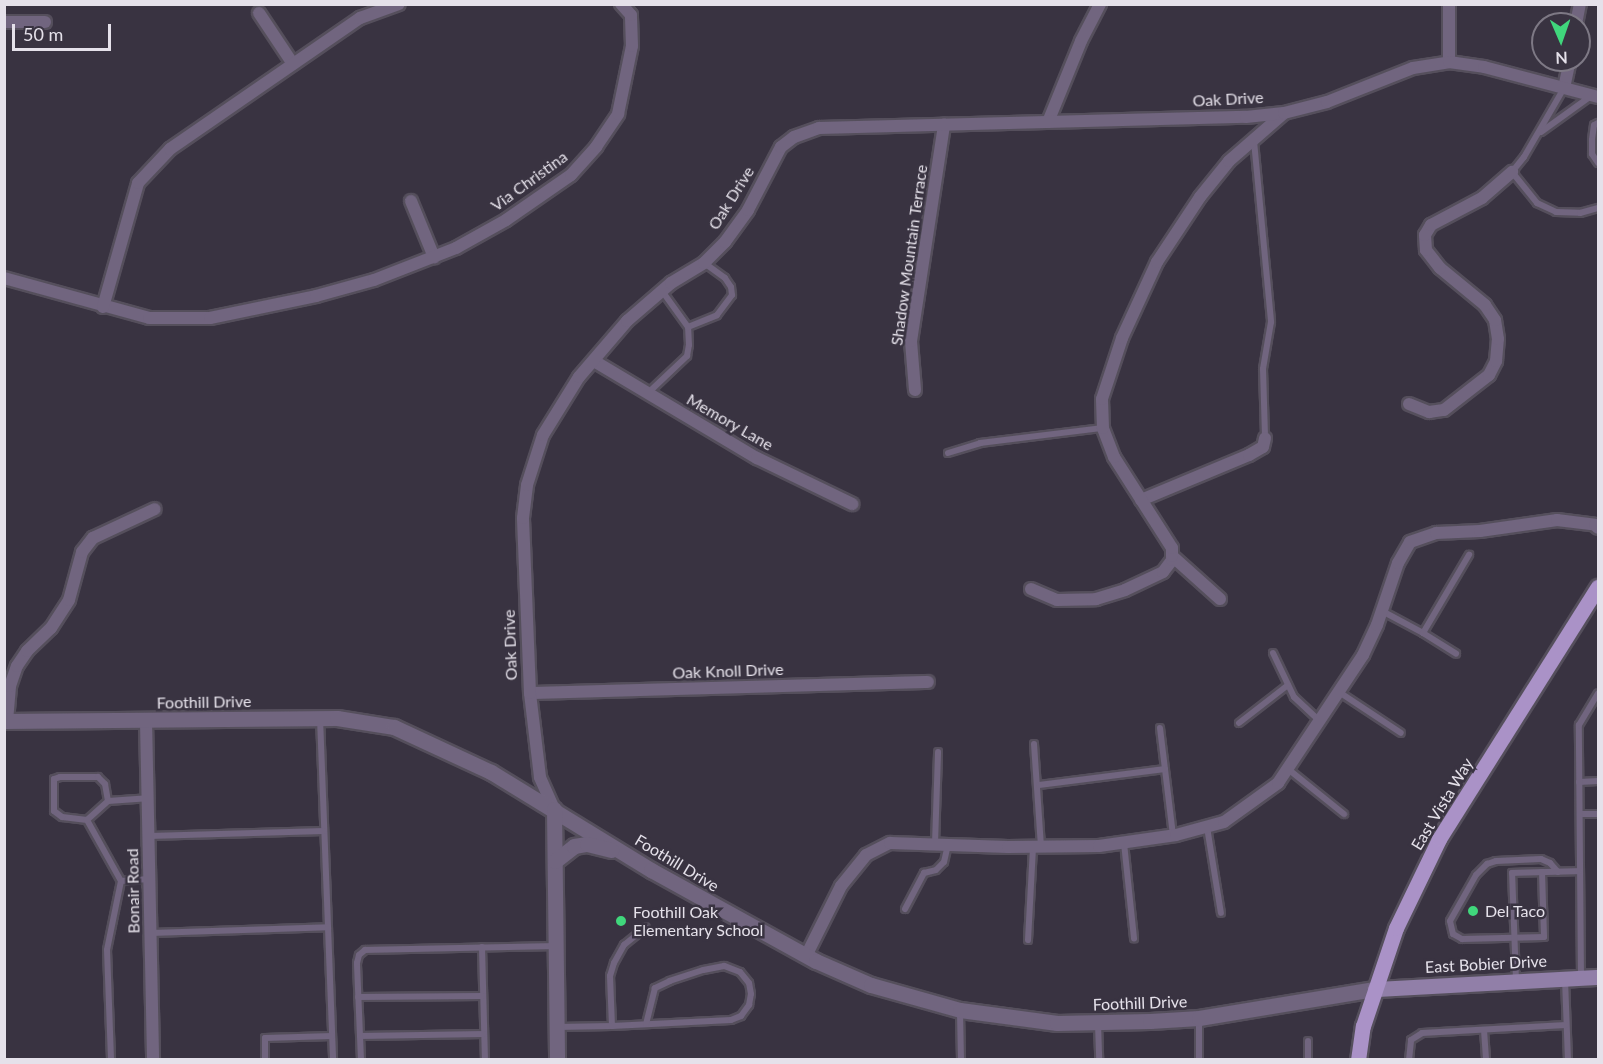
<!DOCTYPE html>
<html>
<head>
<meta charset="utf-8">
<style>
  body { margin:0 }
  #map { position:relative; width:1603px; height:1064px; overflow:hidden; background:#393341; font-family:Lato,sans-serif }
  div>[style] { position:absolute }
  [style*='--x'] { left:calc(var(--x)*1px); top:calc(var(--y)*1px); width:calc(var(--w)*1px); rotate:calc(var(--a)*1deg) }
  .roads { filter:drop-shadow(2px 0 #554f5c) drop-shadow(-2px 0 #554f5c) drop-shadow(0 2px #554f5c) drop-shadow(0 -2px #554f5c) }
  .service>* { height:6px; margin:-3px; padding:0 3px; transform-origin:3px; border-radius:3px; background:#71657f }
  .minor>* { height:12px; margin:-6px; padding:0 6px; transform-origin:6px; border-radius:6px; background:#71657f }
  .tertiary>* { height:15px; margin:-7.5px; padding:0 7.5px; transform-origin:7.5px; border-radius:7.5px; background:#71657f }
  .secondary>* { height:15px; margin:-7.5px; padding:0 7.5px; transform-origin:7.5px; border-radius:7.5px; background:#917fa8 }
  .primary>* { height:15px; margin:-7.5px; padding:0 7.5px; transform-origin:7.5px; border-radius:7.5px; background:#aa92c7 }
  .dots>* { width:16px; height:16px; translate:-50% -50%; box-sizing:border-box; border:3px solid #393341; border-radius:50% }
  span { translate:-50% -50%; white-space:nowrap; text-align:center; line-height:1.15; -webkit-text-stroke:5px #393341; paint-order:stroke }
  .street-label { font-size:16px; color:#e5e1ea }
  .poi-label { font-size:16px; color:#e5e1ea }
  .left { translate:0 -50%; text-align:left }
  .frame { position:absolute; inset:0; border:6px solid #e5e1ea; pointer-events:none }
  .north { position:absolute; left:1531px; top:12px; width:60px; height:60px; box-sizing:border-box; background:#393341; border:2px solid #7e7985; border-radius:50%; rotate:178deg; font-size:16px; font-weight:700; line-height:24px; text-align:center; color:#e5e1ea }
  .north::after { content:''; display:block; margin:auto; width:21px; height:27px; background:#40d77c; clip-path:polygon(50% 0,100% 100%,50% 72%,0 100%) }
  .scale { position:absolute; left:12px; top:24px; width:99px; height:27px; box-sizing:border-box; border:3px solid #e5e1ea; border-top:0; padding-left:8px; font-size:18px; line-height:21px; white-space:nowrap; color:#e5e1ea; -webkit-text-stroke:4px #393341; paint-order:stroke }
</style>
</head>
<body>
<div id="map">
  <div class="roads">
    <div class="service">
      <div style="--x:1564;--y:88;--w:80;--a:120.1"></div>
      <div style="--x:1524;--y:157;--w:19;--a:129"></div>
      <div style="--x:1512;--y:172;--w:40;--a:51"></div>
      <div style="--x:1537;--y:203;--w:21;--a:25"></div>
      <div style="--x:1556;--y:212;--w:24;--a:2"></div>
      <div style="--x:1580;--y:213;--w:19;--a:-16"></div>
      <div style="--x:1598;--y:123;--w:4;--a:153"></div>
      <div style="--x:1594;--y:125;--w:15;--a:98"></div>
      <div style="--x:1592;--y:140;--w:14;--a:90"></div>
      <div style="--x:1592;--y:154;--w:11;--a:56"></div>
      <div style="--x:1541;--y:132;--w:62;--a:-35.8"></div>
      <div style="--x:1254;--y:141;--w:182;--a:84.6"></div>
      <div style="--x:1271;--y:322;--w:48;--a:99.7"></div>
      <div style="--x:1263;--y:369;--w:69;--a:88.3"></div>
      <div style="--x:688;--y:327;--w:31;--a:-22"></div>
      <div style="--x:717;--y:315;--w:25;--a:-53"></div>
      <div style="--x:732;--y:295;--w:8;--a:-97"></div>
      <div style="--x:731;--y:287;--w:11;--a:-124"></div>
      <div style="--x:725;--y:278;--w:26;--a:-144"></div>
      <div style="--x:648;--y:393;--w:54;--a:-43.5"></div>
      <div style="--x:687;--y:356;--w:11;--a:-80"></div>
      <div style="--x:689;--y:345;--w:18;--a:-93"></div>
      <div style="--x:688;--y:327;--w:44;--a:-125.8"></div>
      <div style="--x:948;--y:453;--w:34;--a:-17"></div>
      <div style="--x:980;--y:443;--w:124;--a:-7"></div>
      <div style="--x:1382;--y:611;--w:47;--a:28.2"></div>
      <div style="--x:1423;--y:633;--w:91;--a:-59.5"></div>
      <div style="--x:1423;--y:633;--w:39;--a:32"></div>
      <div style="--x:1273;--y:653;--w:49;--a:64.5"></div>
      <div style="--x:1294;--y:697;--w:34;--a:43"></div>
      <div style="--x:1339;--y:692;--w:74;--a:33.5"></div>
      <div style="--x:320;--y:718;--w:209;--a:87.8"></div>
      <div style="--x:1239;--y:723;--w:62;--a:-37.8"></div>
      <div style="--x:1160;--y:728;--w:108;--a:83.1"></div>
      <div style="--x:1034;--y:744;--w:102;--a:86.1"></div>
      <div style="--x:1288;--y:769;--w:72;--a:38.8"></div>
      <div style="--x:1579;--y:782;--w:19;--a:-3"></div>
      <div style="--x:1039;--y:785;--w:127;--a:-7.2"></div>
      <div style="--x:1580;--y:814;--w:18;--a:0"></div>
      <div style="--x:87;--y:820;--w:70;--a:60.9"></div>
      <div style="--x:121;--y:881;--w:70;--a:101.5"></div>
      <div style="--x:107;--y:950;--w:110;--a:87.9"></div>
      <div style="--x:87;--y:820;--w:25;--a:-173"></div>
      <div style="--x:62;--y:817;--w:10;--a:-143"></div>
      <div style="--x:54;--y:811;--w:32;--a:-90"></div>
      <div style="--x:54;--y:779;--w:6;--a:-18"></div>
      <div style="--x:60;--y:777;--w:38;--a:0"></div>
      <div style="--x:98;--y:777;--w:10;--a:45"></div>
      <div style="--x:105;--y:784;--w:17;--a:80"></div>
      <div style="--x:87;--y:820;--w:28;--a:-42"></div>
      <div style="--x:108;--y:801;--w:39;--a:-4"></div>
      <div style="--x:1207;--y:827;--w:87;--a:80.8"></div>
      <div style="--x:149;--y:836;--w:175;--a:-1.6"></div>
      <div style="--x:1124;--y:843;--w:96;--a:84"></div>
      <div style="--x:935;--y:844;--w:92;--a:-88.1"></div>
      <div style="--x:1542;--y:872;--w:65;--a:88.2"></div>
      <div style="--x:1544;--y:937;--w:82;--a:178.6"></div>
      <div style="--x:1462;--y:939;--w:10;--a:-151"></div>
      <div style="--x:1453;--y:934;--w:13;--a:-103"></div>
      <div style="--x:1450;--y:921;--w:53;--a:-60.5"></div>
      <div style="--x:1476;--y:875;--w:16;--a:-45"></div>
      <div style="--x:1487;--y:864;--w:9;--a:-18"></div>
      <div style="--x:1496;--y:861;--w:45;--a:-2.5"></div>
      <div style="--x:1541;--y:859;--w:10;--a:24"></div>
      <div style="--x:1550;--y:863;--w:12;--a:48"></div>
      <div style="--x:121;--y:881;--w:28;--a:-4"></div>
      <div style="--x:905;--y:909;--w:41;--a:-62.2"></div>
      <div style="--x:924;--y:873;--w:12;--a:-14"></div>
      <div style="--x:936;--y:870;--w:11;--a:-45"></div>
      <div style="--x:944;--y:862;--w:17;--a:-77"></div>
      <div style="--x:151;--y:933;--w:177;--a:-1.9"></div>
      <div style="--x:328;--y:927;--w:133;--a:87.8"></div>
      <div style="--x:1028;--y:940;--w:93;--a:-86.9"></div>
      <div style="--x:482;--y:947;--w:113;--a:88.5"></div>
      <div style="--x:1581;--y:977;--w:252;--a:-90.5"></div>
      <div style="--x:1579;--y:725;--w:37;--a:-59"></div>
      <div style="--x:1565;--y:979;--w:81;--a:87.9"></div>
      <div style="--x:1516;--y:980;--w:107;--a:-92.1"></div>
      <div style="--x:1512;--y:873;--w:68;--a:-1.7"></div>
      <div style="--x:358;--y:997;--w:125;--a:-0.5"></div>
      <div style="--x:960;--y:1012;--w:48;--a:88.8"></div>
      <div style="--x:1098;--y:1024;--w:36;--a:88"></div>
      <div style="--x:612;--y:1026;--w:50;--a:-92.3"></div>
      <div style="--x:610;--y:976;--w:14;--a:-73"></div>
      <div style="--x:614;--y:963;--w:21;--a:-61"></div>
      <div style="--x:624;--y:945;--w:28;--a:-39"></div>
      <div style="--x:557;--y:1027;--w:55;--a:-1"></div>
      <div style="--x:612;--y:1026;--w:119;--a:-2.9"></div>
      <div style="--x:731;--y:1020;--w:11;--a:-22"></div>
      <div style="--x:741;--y:1016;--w:14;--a:-54"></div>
      <div style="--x:749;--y:1005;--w:11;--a:-80"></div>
      <div style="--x:751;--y:994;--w:11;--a:-100"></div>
      <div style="--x:749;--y:983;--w:14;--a:-129"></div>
      <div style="--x:740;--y:972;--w:17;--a:-159"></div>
      <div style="--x:724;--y:966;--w:21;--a:169"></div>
      <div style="--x:703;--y:970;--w:35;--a:162"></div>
      <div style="--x:670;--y:981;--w:17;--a:155"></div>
      <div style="--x:655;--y:988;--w:37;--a:104"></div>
      <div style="--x:1484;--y:1030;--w:30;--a:86"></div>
      <div style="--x:360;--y:1036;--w:124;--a:-0.9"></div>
      <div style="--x:1308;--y:1041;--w:19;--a:90"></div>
      <div style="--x:265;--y:1060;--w:22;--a:-90"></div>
      <div style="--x:265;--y:1038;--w:67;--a:-1.7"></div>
      <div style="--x:361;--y:1060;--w:97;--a:-92.4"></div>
      <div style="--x:357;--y:963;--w:8;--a:-76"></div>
      <div style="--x:359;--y:955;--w:8;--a:-40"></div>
      <div style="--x:365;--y:950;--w:189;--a:-1.2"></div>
      <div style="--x:1199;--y:1060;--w:42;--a:-90"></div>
      <div style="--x:1409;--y:1060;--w:20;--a:-84"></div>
      <div style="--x:1411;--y:1040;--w:13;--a:-32"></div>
      <div style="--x:1422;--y:1033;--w:144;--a:-3.2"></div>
    </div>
    <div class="minor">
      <div style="--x:259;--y:13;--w:61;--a:56.3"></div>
      <div style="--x:4;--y:22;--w:41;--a:0"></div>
      <div style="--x:1576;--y:24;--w:20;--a:-79"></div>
      <div style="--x:1449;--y:62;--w:58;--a:-90"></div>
      <div style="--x:1564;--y:88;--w:29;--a:-78"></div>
      <div style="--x:1048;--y:122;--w:87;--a:-67.8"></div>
      <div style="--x:1081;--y:41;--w:42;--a:-62.8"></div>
      <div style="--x:411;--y:201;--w:61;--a:67.7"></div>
      <div style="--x:4;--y:278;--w:150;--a:15.4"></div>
      <div style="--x:149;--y:318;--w:61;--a:0"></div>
      <div style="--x:210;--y:318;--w:108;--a:-11.7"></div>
      <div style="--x:316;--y:296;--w:60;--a:-15.4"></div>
      <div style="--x:374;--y:280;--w:88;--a:-21.3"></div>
      <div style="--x:456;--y:248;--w:57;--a:-29.2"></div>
      <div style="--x:506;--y:220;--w:79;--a:-34.7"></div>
      <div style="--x:571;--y:175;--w:38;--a:-48"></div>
      <div style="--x:596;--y:147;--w:40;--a:-56"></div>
      <div style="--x:618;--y:114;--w:69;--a:-78.4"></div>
      <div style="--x:632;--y:46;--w:31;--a:-92"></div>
      <div style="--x:631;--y:15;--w:15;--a:-132"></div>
      <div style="--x:103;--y:307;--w:129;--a:-74.2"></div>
      <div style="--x:138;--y:183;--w:47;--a:-46.7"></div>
      <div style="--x:170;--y:149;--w:231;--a:-34.6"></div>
      <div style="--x:360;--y:18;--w:41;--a:-19.7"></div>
      <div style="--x:594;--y:361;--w:190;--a:30.8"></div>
      <div style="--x:757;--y:458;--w:106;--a:25.8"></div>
      <div style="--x:915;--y:390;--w:49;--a:-94.7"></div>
      <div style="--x:911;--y:341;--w:219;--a:-81.3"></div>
      <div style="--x:1409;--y:404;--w:22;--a:22"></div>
      <div style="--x:1429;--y:412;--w:15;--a:-8"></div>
      <div style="--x:1444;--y:410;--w:57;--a:-37.9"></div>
      <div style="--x:1489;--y:375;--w:16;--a:-63"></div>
      <div style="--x:1496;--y:361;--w:22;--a:-85"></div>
      <div style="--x:1498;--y:339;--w:19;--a:-99"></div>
      <div style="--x:1495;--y:320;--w:18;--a:-124"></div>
      <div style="--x:1485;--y:305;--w:58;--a:-140.6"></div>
      <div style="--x:1440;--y:268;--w:23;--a:-128"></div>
      <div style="--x:1426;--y:250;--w:15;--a:-94"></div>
      <div style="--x:1425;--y:235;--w:12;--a:-59"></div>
      <div style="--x:1431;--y:225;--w:58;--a:-27.9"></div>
      <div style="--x:1482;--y:198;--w:40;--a:-41"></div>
      <div style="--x:1141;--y:500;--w:117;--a:-22.6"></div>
      <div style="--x:1249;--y:455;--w:16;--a:-30"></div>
      <div style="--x:1263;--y:447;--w:9;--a:-77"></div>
      <div style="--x:1031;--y:589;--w:28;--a:23"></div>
      <div style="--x:1057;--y:600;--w:39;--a:-1"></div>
      <div style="--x:1096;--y:599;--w:30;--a:-17"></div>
      <div style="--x:1125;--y:590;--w:42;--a:-25.3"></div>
      <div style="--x:1163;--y:572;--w:15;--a:-53"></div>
      <div style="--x:1172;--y:560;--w:4;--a:-90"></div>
      <div style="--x:1220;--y:599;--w:64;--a:-138.1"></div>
      <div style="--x:1172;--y:556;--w:8;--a:-90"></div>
      <div style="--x:1172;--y:548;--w:108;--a:-122.5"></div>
      <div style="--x:1114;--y:457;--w:31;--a:-111"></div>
      <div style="--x:1103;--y:428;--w:29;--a:-92"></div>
      <div style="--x:1102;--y:399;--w:64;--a:-71.8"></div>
      <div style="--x:1122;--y:338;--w:84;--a:-65.3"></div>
      <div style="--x:1157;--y:262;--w:78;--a:-56.5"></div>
      <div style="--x:1200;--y:197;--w:46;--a:-51.1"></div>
      <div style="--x:1229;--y:161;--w:72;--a:-41"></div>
      <div style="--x:530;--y:693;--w:398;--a:-1.6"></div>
      <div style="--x:7;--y:721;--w:35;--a:-85"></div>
      <div style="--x:10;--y:686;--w:21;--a:-71"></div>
      <div style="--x:17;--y:666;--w:18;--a:-56"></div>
      <div style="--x:27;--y:651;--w:33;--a:-44"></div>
      <div style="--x:51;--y:628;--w:33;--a:-57"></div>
      <div style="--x:69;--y:600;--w:50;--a:-74.8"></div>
      <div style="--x:82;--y:552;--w:18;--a:-52"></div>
      <div style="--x:93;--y:538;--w:68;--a:-25.1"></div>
      <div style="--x:146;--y:721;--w:339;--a:88.8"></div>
      <div style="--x:554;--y:809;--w:35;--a:-114"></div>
      <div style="--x:540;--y:777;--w:85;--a:-96.8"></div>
      <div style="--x:530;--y:693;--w:175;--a:-92.3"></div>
      <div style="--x:523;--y:518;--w:33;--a:-83"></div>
      <div style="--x:527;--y:485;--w:52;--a:-72.3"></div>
      <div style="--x:543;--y:435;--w:68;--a:-58.2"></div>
      <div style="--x:579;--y:377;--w:74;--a:-49.4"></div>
      <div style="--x:627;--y:321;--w:58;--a:-40.8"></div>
      <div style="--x:671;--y:283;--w:39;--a:-31"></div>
      <div style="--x:704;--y:263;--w:30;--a:-45"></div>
      <div style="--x:725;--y:242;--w:39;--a:-54"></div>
      <div style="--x:748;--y:210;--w:71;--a:-62.4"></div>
      <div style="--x:781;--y:147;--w:16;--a:-38"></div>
      <div style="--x:794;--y:137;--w:27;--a:-20"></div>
      <div style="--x:819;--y:128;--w:427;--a:-1.5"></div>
      <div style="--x:1246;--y:117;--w:38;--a:-6"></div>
      <div style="--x:1284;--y:113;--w:44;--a:-14.3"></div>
      <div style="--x:1327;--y:102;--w:92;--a:-21.6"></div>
      <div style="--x:1413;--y:68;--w:36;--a:-9"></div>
      <div style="--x:1449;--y:62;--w:35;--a:8"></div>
      <div style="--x:1484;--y:67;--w:118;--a:14.7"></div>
      <div style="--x:806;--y:956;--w:78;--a:-63.4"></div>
      <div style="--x:841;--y:886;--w:40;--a:-51"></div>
      <div style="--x:866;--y:855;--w:27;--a:-27"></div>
      <div style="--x:890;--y:843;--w:118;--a:1.9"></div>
      <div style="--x:1008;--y:847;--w:91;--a:-0.6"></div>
      <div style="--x:1099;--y:846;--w:78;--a:-8.1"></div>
      <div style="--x:1176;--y:835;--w:50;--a:-15.2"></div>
      <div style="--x:1224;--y:822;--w:67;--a:-35.8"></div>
      <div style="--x:1278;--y:783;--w:154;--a:-56.4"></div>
      <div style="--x:1363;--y:655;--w:33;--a:-65"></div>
      <div style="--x:1377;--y:625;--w:65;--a:-71.3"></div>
      <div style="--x:1398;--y:563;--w:24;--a:-60"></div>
      <div style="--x:1410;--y:542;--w:28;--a:-19"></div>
      <div style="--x:1436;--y:533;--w:44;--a:-2.6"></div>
      <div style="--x:1480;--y:531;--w:78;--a:-8.1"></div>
      <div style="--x:1557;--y:520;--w:38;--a:7"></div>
      <div style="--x:1595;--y:525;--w:4;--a:45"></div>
    </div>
    <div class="tertiary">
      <div style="--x:4;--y:721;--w:333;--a:-0.5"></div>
      <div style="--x:337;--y:718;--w:58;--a:9"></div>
      <div style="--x:394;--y:727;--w:107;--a:24.9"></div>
      <div style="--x:491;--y:772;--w:188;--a:31.5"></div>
      <div style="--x:651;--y:870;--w:188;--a:28.9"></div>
      <div style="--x:816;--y:961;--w:60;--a:23.6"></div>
      <div style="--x:871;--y:985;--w:92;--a:15.7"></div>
      <div style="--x:960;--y:1010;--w:98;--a:7.6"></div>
      <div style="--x:1057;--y:1023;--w:93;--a:-1.2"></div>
      <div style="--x:1150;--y:1021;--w:49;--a:-3.5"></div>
      <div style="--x:1199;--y:1018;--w:178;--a:-9.4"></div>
      <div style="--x:554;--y:809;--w:251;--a:89.3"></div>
      <div style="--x:555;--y:861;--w:24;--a:-38"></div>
      <div style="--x:574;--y:846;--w:13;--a:-9"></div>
      <div style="--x:587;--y:844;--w:25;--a:14"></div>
    </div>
    <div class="secondary">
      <div style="--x:1375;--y:989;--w:223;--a:-3.1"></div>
    </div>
    <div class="primary">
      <div style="--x:1358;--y:1060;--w:34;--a:-82"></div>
      <div style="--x:1363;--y:1026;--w:103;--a:-71.4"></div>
      <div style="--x:1396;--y:928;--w:99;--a:-64.2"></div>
      <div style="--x:1439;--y:839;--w:298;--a:-57.8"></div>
    </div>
  </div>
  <div class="dots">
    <div style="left:1473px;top:911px;background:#40d77c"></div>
    <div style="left:621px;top:921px;background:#40d77c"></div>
  </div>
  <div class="street-label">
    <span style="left:1228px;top:99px;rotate:-3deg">Oak Drive</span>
    <span style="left:529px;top:181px;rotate:-36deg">Via Christina</span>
    <span style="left:731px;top:198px;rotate:-58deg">Oak Drive</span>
    <span style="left:909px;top:255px;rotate:-82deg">Shadow Mountain Terrace</span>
    <span style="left:730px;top:422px;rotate:30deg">Memory Lane</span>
    <span style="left:510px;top:645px;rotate:-92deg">Oak Drive</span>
    <span style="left:728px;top:671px;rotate:-2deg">Oak Knoll Drive</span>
    <span style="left:204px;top:702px;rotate:-1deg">Foothill Drive</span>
    <span style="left:1442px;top:804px;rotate:-59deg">East Vista Way</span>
    <span style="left:677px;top:863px;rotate:31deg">Foothill Drive</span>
    <span style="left:133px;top:891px;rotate:-91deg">Bonair Road</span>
    <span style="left:1486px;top:964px;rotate:-3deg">East Bobier Drive</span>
    <span style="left:1140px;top:1003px;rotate:-2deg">Foothill Drive</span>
  </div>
  <div class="poi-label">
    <span class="left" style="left:1485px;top:911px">Del Taco</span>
    <span class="left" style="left:633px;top:921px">Foothill Oak<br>Elementary School</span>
  </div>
  <div class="frame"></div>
  <div class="north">N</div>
  <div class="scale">50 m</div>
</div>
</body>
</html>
